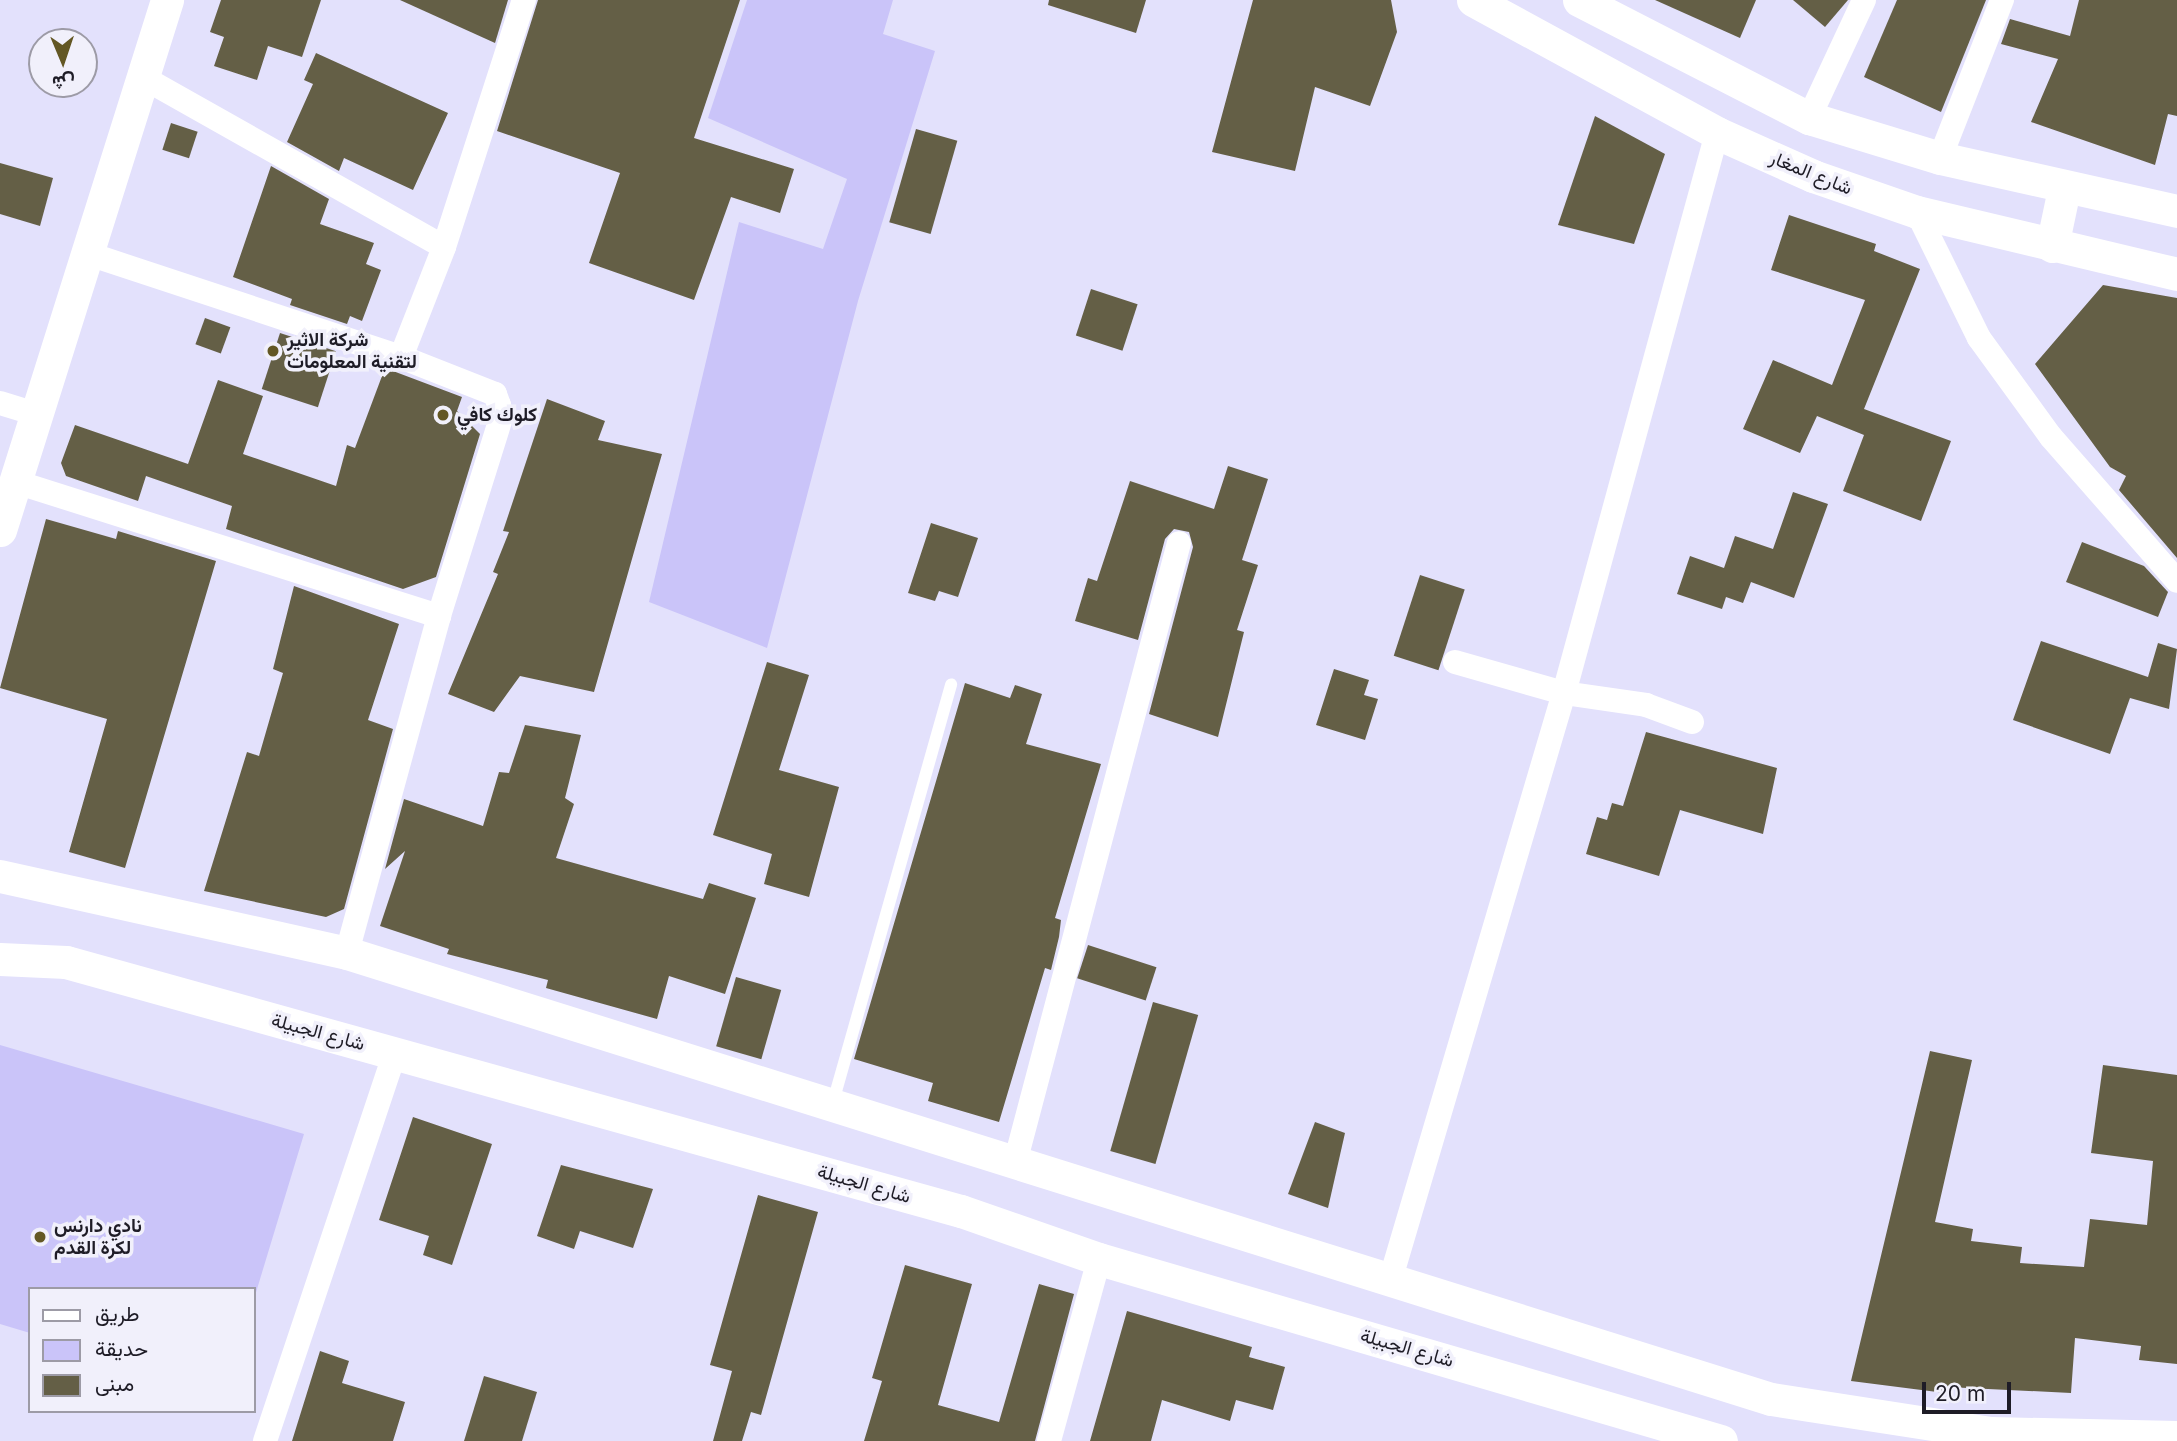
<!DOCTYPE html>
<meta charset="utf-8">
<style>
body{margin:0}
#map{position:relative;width:2177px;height:1441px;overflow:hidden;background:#e3e1fc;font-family:Inter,Vazirmatn,sans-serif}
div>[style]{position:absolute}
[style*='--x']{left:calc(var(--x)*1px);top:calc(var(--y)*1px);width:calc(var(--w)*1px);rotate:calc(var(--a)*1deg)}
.green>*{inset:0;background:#cac4f9}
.building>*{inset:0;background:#645f46;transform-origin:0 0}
.lane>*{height:12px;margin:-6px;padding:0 6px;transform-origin:6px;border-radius:6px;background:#fff}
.street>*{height:24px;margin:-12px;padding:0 12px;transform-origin:12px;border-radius:12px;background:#fff}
.secondary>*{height:33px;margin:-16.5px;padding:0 16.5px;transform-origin:16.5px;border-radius:16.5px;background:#fff}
.dots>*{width:19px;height:19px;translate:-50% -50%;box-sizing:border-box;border:4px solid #f1f0fb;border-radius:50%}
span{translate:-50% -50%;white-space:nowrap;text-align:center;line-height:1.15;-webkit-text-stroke:7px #f1f0fb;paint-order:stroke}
.street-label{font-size:19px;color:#1e1c26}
.poi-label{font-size:19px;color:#1e1c26;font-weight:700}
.left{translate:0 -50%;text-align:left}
.legend{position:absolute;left:28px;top:1287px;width:228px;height:126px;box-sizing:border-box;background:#f1f0fb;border:2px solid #9d9ba6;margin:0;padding:9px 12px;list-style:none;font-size:21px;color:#1e1c26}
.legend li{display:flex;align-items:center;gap:14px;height:35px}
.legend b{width:35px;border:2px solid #9d9ba6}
.north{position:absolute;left:28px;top:28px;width:70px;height:70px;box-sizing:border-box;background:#f1f0fb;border:2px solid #9d9ba6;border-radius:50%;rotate:178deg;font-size:19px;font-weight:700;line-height:28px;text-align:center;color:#1e1c26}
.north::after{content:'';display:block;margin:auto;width:24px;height:32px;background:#635724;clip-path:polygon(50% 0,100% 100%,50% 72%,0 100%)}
.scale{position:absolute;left:1922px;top:1382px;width:89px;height:32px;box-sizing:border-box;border:4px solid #1e1c26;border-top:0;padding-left:9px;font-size:21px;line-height:24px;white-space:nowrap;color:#1e1c26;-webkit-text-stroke:5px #f1f0fb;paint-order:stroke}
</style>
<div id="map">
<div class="green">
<i style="clip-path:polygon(747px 0,893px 0,883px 34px,935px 51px,858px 301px,767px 648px,649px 602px,739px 222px,823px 249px,847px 179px,708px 118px)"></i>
<i style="clip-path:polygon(0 1045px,304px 1134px,254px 1299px,254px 1289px,30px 1289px,30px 1333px,0 1324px)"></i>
</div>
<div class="building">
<i style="clip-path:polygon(221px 0,321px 0,302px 57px,268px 46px,257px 80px,214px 66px,224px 37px,210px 32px)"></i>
<i style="clip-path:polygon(400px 0,508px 0,495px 43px)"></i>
<i style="clip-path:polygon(538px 0,740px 0,694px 138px,794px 169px,780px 213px,731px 197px,694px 300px,589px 263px,620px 173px,497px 131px)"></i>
<i style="clip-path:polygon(1049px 0,1146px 0,1136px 33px,1048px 5px)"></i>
<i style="clip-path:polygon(1253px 0,1391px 0,1397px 32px,1370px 106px,1315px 87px,1295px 171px,1212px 152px)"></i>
<i style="clip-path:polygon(1655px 0,1756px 0,1740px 38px)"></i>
<i style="clip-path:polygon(1793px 0,1848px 0,1825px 27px)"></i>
<i style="clip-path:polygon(1897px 0,1986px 0,1941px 112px,1864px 77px)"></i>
<i style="clip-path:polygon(2079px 0,2177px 0,2177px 116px,2168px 114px,2155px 165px,2031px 122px,2058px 59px,2001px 44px,2010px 19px,2070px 36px)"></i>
<i style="clip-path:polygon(316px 53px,448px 113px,413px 190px,344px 158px,339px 171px,287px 142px,313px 84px,304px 80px)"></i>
<i style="clip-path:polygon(1595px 116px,1665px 154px,1634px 244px,1558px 225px)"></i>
<i style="left:171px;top:123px;width:28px;height:28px;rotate:18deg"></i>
<i style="left:916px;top:129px;width:43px;height:97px;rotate:16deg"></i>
<i style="clip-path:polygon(0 163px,53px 178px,40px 226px,0 214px)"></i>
<i style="clip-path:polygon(271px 166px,329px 199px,320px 224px,374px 243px,366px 264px,381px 270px,362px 321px,350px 316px,347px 324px,290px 305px,292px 299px,233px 277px)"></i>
<i style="clip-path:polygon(1789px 215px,1876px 244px,1874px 251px,1920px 269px,1864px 409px,1951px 441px,1921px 521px,1843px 491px,1864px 435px,1817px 416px,1800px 453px,1743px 429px,1773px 360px,1832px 385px,1865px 300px,1771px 270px)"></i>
<i style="clip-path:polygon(2103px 285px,2177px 298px,2177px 558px,2119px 490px,2126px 476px,2110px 467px,2035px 364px)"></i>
<i style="left:1091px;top:289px;width:49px;height:49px;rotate:18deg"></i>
<i style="left:205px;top:318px;width:27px;height:28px;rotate:20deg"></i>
<i style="left:280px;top:333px;width:59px;height:59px;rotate:18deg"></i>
<i style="clip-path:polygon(385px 368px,462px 397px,457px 411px,480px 434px,436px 577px,403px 589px,226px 529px,232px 506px,146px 476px,138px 501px,66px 476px,61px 463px,75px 425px,188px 464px,218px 380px,263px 396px,243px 454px,336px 486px,347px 445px,355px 448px)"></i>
<i style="clip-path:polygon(547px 399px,605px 421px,598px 440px,662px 454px,594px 692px,520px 676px,494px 712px,448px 694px,498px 574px,493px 572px,509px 532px,503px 531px)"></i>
<i style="clip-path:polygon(1228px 466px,1268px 479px,1242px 560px,1258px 565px,1237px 630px,1244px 632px,1218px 737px,1149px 714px,1193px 547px,1189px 532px,1174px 529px,1165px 539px,1138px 640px,1075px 621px,1088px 578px,1097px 581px,1130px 481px,1214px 509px)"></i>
<i style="clip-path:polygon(1793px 492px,1828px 504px,1794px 598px,1751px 582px,1743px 603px,1726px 597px,1722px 609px,1677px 594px,1690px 556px,1724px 568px,1735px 536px,1773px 549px)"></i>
<i style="clip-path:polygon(46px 519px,116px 539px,118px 531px,216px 561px,125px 868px,69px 852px,107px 719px,0 688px)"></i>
<i style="clip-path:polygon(931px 523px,978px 538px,958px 597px,939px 591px,935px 601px,908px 593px)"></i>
<i style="clip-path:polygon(2082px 542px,2144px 566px,2168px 592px,2158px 617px,2066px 582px)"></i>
<i style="left:1420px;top:575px;width:47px;height:85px;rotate:18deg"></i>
<i style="clip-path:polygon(294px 586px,399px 624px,368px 720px,393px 729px,344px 909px,326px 917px,204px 891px,247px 752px,259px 756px,283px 673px,273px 669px)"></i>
<i style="clip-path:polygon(2041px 641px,2148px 677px,2158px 643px,2177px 649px,2169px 709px,2130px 698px,2110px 754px,2013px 720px)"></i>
<i style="clip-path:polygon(767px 662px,809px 675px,779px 770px,839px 787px,809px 897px,764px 884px,772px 854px,713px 835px)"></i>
<i style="clip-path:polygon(1334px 669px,1369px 680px,1364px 695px,1378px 699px,1365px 740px,1316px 725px)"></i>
<i style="clip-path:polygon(965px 683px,1010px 698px,1015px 685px,1042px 694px,1026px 744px,1101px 764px,1055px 918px,1061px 920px,1059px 937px,1051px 970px,1045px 968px,999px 1122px,928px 1101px,933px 1083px,854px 1059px)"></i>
<i style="clip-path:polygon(525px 725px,581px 735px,565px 798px,574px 804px,556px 858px,703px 899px,709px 883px,756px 898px,725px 994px,669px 976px,657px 1019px,546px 988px,548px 980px,447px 954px,449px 949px,380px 926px,405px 851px,385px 869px,404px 799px,483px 826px,499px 772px,509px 773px)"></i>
<i style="clip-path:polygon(1646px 732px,1777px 768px,1763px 834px,1680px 810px,1659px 876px,1586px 854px,1597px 817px,1607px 820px,1612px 803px,1623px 806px)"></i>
<i style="left:1088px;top:945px;width:72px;height:35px;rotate:18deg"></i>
<i style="left:736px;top:977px;width:47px;height:72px;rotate:16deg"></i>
<i style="left:1153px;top:1002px;width:47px;height:155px;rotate:16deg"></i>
<i style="clip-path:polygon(1930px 1051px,1972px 1060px,1935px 1222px,1973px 1229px,1971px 1241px,2022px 1247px,2020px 1263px,2084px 1267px,2090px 1219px,2147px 1225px,2153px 1161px,2091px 1153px,2103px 1065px,2177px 1075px,2177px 1364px,2139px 1360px,2141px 1346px,2075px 1338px,2071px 1393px,1947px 1387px,1945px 1393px,1851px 1381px)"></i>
<i style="clip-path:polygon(413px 1117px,492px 1144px,452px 1265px,423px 1255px,429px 1236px,379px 1220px)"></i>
<i style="clip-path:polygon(1315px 1122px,1345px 1133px,1328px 1208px,1288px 1194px)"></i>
<i style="clip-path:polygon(561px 1165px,653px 1189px,633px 1248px,580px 1231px,574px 1249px,537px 1236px)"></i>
<i style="clip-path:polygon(758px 1195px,818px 1212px,761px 1415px,751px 1412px,742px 1441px,713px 1441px,732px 1371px,710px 1365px)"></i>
<i style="clip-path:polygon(905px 1265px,972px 1284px,938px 1405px,999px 1422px,1039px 1284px,1074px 1294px,1035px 1441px,864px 1441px,882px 1381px,872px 1378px)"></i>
<i style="clip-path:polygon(1127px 1311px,1252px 1347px,1249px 1357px,1285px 1367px,1273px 1410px,1236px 1400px,1230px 1421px,1162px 1400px,1151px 1441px,1090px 1441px)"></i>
<i style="clip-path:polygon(320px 1351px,349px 1361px,342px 1383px,405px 1402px,393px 1441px,292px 1441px)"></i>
<i style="clip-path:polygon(484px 1376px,537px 1392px,522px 1441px,464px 1441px)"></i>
</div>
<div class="lane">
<i style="--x:833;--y:1102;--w:434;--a:-74.2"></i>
</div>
<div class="street">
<i style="--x:144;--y:78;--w:344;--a:29.4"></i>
<i style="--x:1809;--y:118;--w:130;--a:-65"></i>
<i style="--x:1940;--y:158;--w:170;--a:-68.6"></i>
<i style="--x:1917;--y:212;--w:140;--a:63.8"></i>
<i style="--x:1979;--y:338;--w:122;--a:54"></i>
<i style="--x:2051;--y:437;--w:191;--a:48.8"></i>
<i style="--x:86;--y:253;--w:332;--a:18.3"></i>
<i style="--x:401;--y:357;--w:101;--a:21.5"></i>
<i style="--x:495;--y:394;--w:12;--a:70"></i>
<i style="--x:499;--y:405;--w:13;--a:81"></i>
<i style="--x:501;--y:418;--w:207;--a:107.4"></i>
<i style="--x:439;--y:616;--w:349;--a:105.3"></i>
<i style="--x:401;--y:357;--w:118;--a:-68.6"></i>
<i style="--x:444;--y:247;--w:260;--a:-72.1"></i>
<i style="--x:0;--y:403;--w:38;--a:17"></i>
<i style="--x:16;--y:482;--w:444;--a:17.6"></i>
<i style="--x:1455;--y:662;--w:113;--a:15.9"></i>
<i style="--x:1564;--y:693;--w:83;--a:8.3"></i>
<i style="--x:1646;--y:705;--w:49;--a:20.3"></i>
<i style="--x:1016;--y:1159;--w:637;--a:-75.18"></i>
<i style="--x:1390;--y:1281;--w:613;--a:-73.52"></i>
<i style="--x:1564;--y:693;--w:581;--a:-74.72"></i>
<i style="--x:265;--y:1441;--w:409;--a:-71.5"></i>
<i style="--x:1049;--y:1441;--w:189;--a:-74.6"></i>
</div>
<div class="secondary">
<i style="--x:1473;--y:0;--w:278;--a:28.6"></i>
<i style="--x:1717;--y:133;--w:105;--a:24.1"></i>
<i style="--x:1813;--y:176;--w:110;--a:19.1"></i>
<i style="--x:1917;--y:212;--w:267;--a:13.4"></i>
<i style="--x:1579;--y:0;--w:259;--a:27.2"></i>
<i style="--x:1809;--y:118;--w:137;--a:17"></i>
<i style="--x:1940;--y:158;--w:243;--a:12.6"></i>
<i style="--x:2052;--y:246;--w:58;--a:-78.1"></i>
<i style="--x:0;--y:530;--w:556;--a:-72.51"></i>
<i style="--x:0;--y:876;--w:355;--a:12.5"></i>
<i style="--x:347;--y:953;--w:1492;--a:17.39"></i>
<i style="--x:1771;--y:1399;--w:222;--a:8.8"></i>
<i style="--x:1990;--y:1433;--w:187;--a:1.2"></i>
<i style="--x:0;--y:959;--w:66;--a:2.6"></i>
<i style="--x:66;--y:962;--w:929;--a:15.55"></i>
<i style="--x:961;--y:1211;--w:146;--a:19.2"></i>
<i style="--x:1099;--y:1259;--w:648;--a:16.31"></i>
</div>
<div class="dots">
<i style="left:273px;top:351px;background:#635724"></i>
<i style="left:443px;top:415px;background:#635724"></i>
<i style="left:40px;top:1237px;background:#635724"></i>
</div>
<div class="street-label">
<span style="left:1811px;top:173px;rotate:22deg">شارع المغار</span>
<span style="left:318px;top:1032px;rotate:15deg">شارع الجبيلة</span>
<span style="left:864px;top:1184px;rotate:16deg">شارع الجبيلة</span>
<span style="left:1407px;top:1348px;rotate:16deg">شارع الجبيلة</span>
</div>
<div class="poi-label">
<span class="left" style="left:287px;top:351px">شركة الاثير<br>لتقنية المعلومات</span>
<span class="left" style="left:457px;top:415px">كلوك كافي</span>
<span class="left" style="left:54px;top:1237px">نادي دارنس<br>لكرة القدم</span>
</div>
<ul class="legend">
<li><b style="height:9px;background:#fff"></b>طريق</li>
<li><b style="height:19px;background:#cac4f9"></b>حديقة</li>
<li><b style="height:19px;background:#645f46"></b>مبنى</li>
</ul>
<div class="north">ش</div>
<div class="scale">20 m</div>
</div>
